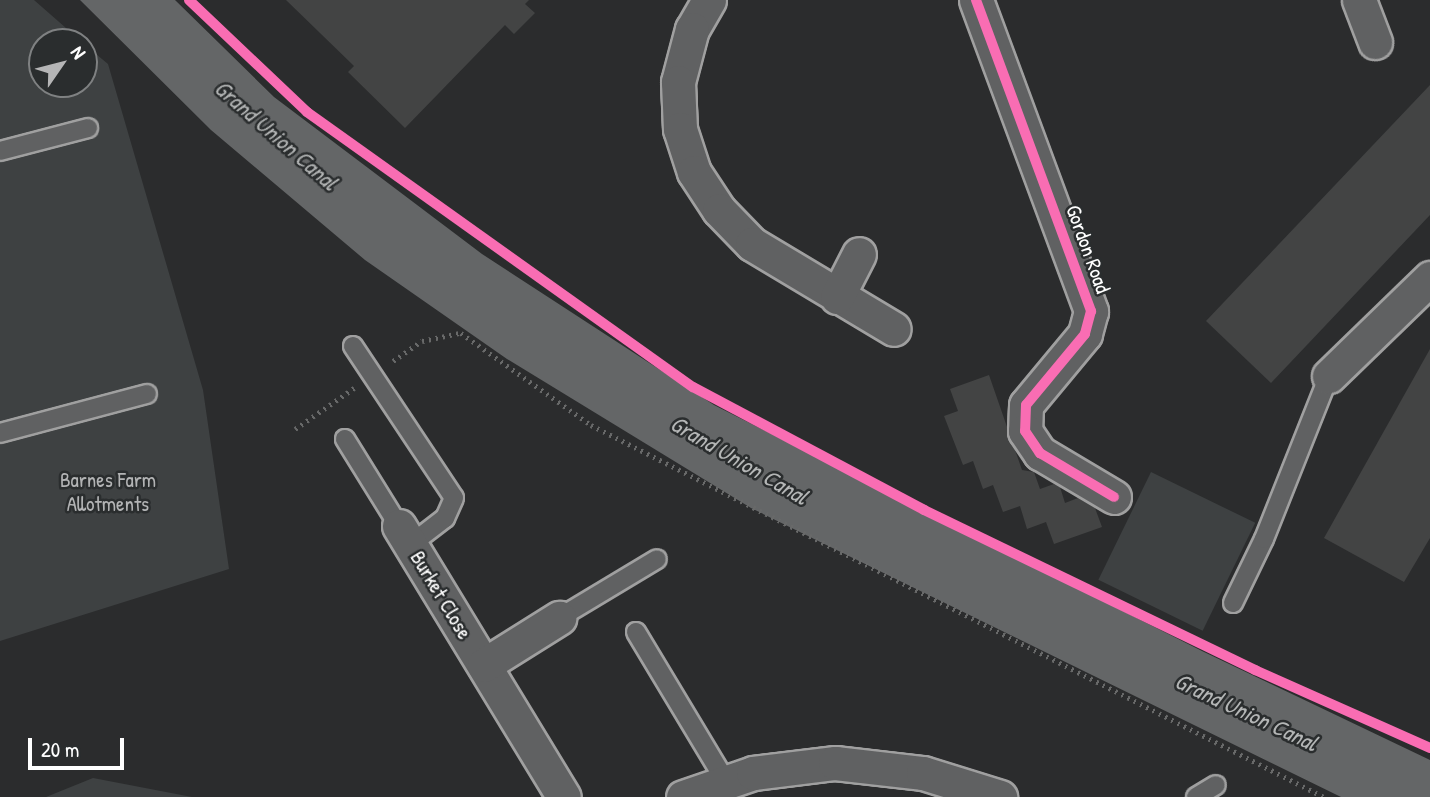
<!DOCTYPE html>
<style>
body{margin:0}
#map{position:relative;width:1430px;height:797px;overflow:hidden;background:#2b2c2d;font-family:"Patrick Hand",sans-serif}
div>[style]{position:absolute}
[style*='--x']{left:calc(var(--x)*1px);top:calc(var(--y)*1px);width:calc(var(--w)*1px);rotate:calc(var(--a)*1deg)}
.green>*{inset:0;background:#3e4142;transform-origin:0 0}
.water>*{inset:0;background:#646667}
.building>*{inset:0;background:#434444}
.path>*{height:4.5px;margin-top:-2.25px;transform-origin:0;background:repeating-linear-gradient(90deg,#686969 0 2px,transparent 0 7px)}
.roads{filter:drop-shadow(2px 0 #a0a0a0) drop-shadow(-2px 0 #a0a0a0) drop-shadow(0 2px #a0a0a0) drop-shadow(0 -2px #a0a0a0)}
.lane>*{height:18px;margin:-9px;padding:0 9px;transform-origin:9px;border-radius:9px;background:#606162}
.street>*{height:33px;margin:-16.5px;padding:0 16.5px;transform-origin:16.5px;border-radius:16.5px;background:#606162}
.cycleway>*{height:10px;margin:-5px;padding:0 5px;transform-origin:5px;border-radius:5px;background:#f96db3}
span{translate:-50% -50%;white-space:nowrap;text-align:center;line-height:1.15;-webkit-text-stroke:5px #2a2d2e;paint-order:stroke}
.street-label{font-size:21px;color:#fff}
.park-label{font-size:21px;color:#b3b4b5}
.water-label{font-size:23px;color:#b4b6b6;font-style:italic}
.north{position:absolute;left:28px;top:28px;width:70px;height:70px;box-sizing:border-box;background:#2a2d2e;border:2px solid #7f8182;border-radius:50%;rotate:55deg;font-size:19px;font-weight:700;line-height:28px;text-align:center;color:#fff}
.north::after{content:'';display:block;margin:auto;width:24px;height:32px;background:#b5b5b6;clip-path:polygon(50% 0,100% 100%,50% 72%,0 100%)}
.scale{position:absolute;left:28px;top:738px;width:96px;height:32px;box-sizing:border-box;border:4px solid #fff;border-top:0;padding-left:9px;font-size:21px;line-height:24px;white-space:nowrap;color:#fff;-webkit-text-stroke:5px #2a2d2e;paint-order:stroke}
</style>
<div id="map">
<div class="green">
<i style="clip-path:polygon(0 0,34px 0,82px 42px,42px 42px,42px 84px,84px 84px,84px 44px,108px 64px,203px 390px,229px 569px,0 641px)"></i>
<i style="left:1151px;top:472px;width:116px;height:120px;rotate:26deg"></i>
<i style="clip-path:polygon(93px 778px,192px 797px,46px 797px)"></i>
</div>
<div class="water">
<i style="clip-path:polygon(80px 0,175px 0,274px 97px,482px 254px,714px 405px,1202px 651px,1430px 760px,1430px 797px,1341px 797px,751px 508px,507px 359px,365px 260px,211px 130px)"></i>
</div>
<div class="building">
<i style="clip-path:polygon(286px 0,529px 0,525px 4px,535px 13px,514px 34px,505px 25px,405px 128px,348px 72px,354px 66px)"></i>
<i style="clip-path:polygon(1430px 85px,1430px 215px,1271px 383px,1206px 321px)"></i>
<i style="clip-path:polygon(1430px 349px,1430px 538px,1404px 582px,1324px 538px)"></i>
<i style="clip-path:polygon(989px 375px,1022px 470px,1034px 472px,1040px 489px,1054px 484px,1060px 487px,1065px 503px,1078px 498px,1095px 508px,1102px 527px,1054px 544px,1046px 522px,1027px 529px,1020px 506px,1003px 512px,993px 485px,983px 489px,973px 461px,963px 465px,944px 416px,958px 411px,950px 389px)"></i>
</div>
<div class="path">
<i style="--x:189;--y:0;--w:163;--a:43.5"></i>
<i style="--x:307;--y:112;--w:474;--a:35.5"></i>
<i style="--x:693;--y:387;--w:262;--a:28"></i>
<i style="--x:924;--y:510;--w:368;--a:25.8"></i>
<i style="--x:1255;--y:670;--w:192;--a:24"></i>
<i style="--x:393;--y:361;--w:35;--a:-35"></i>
<i style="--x:422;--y:341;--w:40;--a:-12"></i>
<i style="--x:461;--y:333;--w:159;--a:35.3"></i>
<i style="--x:591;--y:425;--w:822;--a:26.91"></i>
<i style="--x:295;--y:429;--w:72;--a:-34.8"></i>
</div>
<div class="roads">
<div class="lane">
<i style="--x:0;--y:151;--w:91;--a:-14.6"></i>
<i style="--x:353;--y:346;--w:182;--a:56.4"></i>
<i style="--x:454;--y:498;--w:22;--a:114"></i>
<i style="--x:445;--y:518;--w:44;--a:142.4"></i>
<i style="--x:0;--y:433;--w:152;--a:-14.9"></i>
<i style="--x:345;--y:439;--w:102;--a:58.2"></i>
<i style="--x:1233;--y:603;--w:71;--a:-64.2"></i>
<i style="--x:1264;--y:539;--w:175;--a:-68.3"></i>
<i style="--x:559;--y:618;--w:114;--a:-31"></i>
<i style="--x:636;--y:632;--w:175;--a:59"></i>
<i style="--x:1196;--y:797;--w:23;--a:-31"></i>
</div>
<div class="street">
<i style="--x:709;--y:0;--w:34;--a:120"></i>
<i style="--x:692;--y:29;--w:55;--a:104.8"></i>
<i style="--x:678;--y:82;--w:47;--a:87.6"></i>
<i style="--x:680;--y:129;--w:45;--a:72"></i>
<i style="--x:694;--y:172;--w:45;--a:56.7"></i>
<i style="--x:719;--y:210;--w:47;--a:45.9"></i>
<i style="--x:752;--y:244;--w:165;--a:30.9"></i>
<i style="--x:976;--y:0;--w:332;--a:69.7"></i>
<i style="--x:1091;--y:311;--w:24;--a:105"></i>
<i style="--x:1085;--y:334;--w:92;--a:129.7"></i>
<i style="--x:1026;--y:405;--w:26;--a:92"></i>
<i style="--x:1025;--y:431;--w:27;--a:56"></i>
<i style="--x:1040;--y:453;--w:86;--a:30.7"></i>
<i style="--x:1359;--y:0;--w:45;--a:69.1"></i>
<i style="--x:837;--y:297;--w:48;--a:-62.9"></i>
<i style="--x:1329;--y:376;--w:141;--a:-44.1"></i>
<i style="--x:399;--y:526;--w:317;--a:58.7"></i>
<i style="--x:484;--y:665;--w:89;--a:-32.1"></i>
<i style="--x:683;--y:797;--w:74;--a:-18.9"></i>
<i style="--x:753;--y:773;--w:83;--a:-7"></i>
<i style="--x:835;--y:763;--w:89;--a:6.5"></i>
<i style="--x:923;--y:773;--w:81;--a:17.3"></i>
</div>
</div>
<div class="cycleway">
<i style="--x:189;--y:0;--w:163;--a:43.5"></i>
<i style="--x:307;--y:112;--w:474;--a:35.5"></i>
<i style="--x:693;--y:387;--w:262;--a:28"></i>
<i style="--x:924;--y:510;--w:368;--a:25.8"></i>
<i style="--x:1255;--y:670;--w:192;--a:24"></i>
<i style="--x:976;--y:0;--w:332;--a:69.7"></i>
<i style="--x:1091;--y:311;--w:24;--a:105"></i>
<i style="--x:1085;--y:334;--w:92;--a:129.7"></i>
<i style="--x:1026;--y:405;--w:26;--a:92"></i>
<i style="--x:1025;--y:431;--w:27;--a:56"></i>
<i style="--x:1040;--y:453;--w:86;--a:30.7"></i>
</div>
<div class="street-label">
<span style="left:1088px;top:249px;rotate:70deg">Gordon Road</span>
<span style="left:441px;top:595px;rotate:59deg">Burket Close</span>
</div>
<div class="park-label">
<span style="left:108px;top:492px">Barnes Farm<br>Allotments</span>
</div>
<div class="water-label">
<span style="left:276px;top:135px;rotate:41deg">Grand Union Canal</span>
<span style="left:739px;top:460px;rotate:30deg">Grand Union Canal</span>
<span style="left:1246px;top:712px;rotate:25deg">Grand Union Canal</span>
</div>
<div class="north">N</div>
<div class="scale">20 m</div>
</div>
